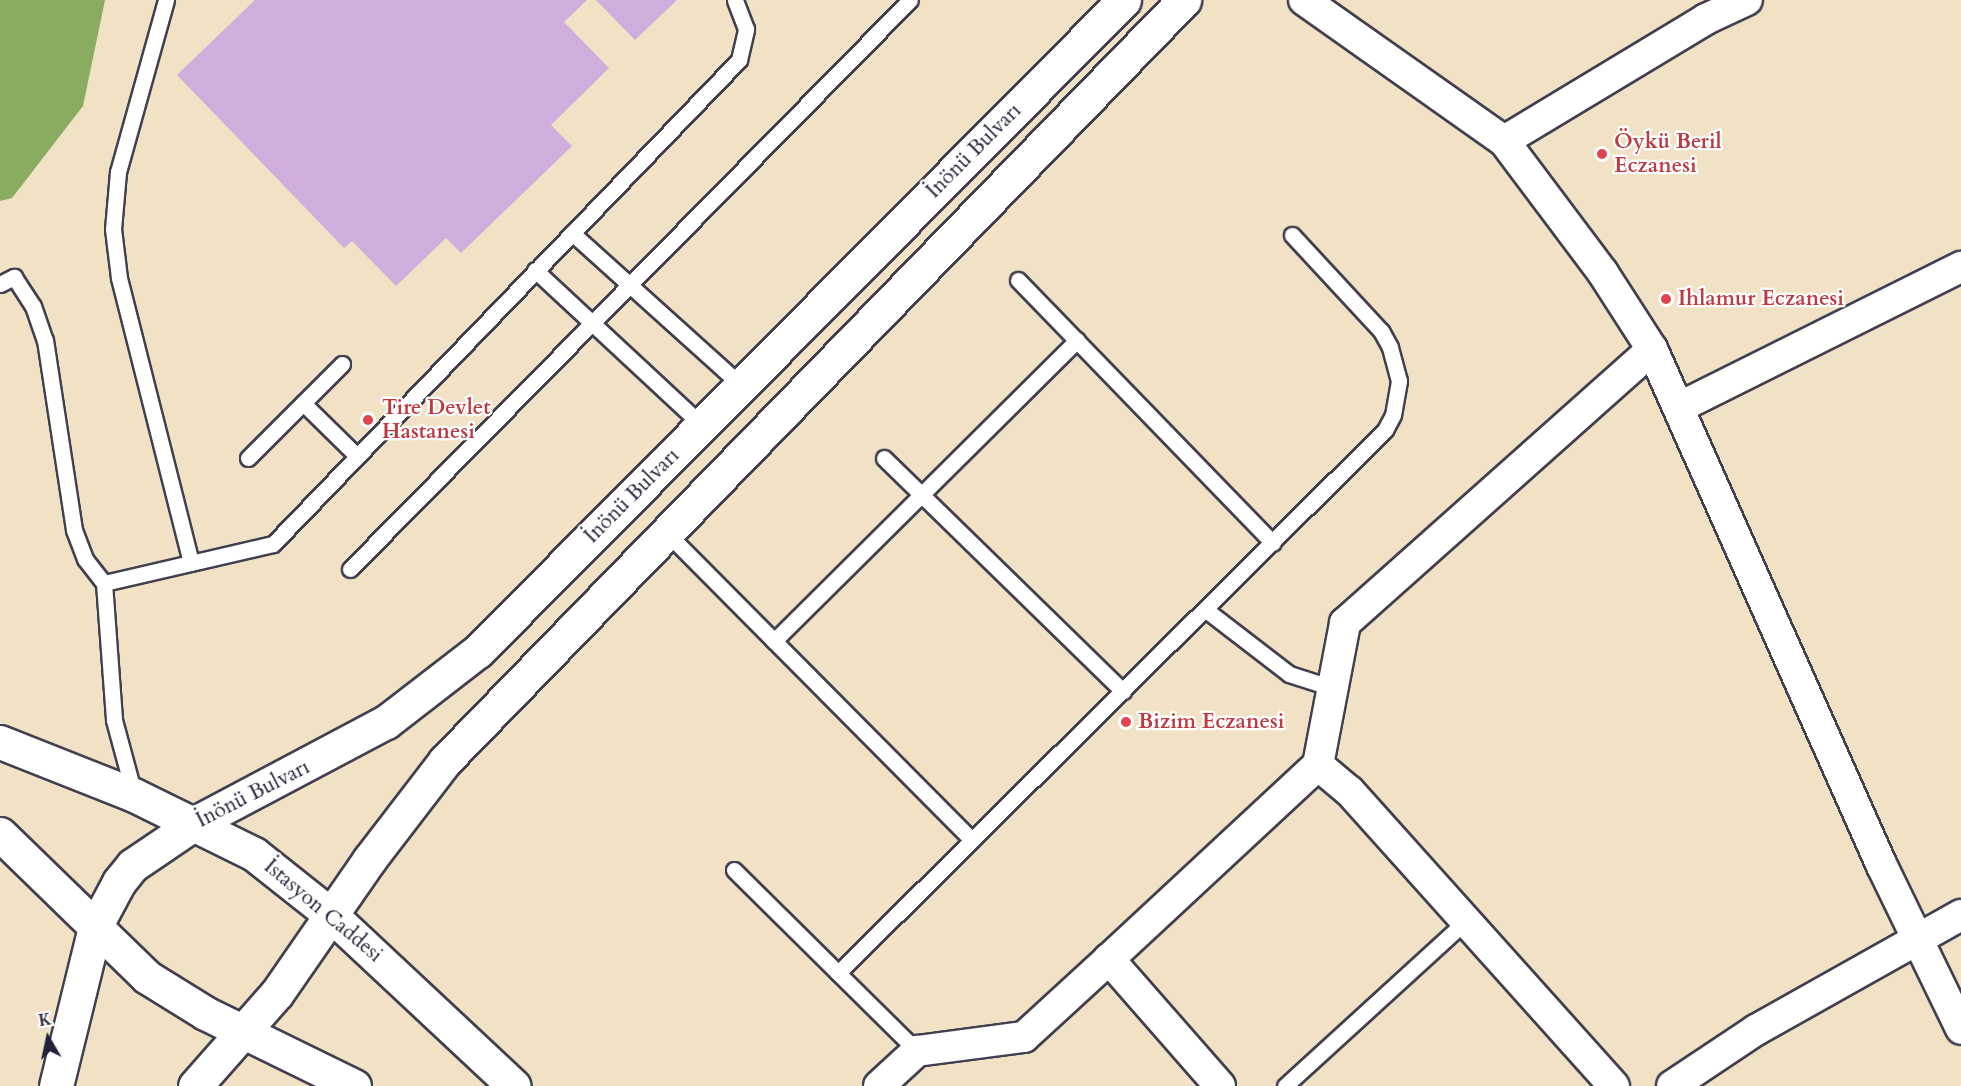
<!DOCTYPE html>
<meta charset="utf-8">
<style>
body{margin:0}
#map{position:relative;width:1961px;height:1086px;overflow:hidden;background:#f1e2c5;font-family:Cardo,serif}
div>[style]{position:absolute}
[style*='--x']{left:calc(var(--x)*1px);top:calc(var(--y)*1px);width:calc(var(--w)*1px);rotate:calc(var(--a)*1deg)}
.forest>*{inset:0;background:#8aac60}
.building>*{inset:0;background:#cfaddc}
.roads{filter:drop-shadow(2px 0 #413f50) drop-shadow(-2px 0 #413f50) drop-shadow(0 2px #413f50) drop-shadow(0 -2px #413f50)}
.service>*{height:15px;margin:-7.5px;padding:0 7.5px;transform-origin:7.5px;border-radius:7.5px;background:#fff}
.minor>*{height:30px;margin:-15px;padding:0 15px;transform-origin:15px;border-radius:15px;background:#fff}
.tertiary>*{height:33px;margin:-16.5px;padding:0 16.5px;transform-origin:16.5px;border-radius:16.5px;background:#fff}
.secondary>*{height:33px;margin:-16.5px;padding:0 16.5px;transform-origin:16.5px;border-radius:16.5px;background:#fff}
.dots>*{width:16px;height:16px;translate:-50% -50%;box-sizing:border-box;border:3px solid #fff;border-radius:50%}
span{translate:-50% -50%;white-space:nowrap;text-align:center;line-height:1.15;-webkit-text-stroke:4.5px #fff;paint-order:stroke}
.health-label{font-size:21px;color:#be3a42;font-weight:700}
.left{translate:0 -50%;text-align:left}
.street-label{font-size:21px;color:#22223b}
.north{position:absolute;left:18px;top:1008px;width:60px;height:60px;-webkit-text-stroke:4px #fff;paint-order:stroke;rotate:351deg;font-size:16px;font-weight:700;line-height:24px;text-align:center;color:#22223b}
.north::after{content:'';display:block;margin:auto;width:21px;height:27px;background:#22223b;clip-path:polygon(50% 0,100% 100%,50% 72%,0 100%)}
</style>
<div id="map">
<div class="forest">
<i style="clip-path:polygon(0 0,105px 0,83px 106px,12px 198px,0 201px)"></i>
</div>
<div class="building">
<i style="clip-path:polygon(255px 0,587px 0,564px 22px,609px 68px,551px 125px,572px 146px,461px 253px,446px 238px,396px 286px,352px 241px,344px 248px,177px 75px)"></i>
<i style="clip-path:polygon(596px 0,677px 0,635px 40px)"></i>
</div>
<div class="roads">
<div class="service">
<i style="--x:166;--y:0;--w:179;--a:105.6"></i>
<i style="--x:118;--y:172;--w:57;--a:95"></i>
<i style="--x:113;--y:229;--w:49;--a:83"></i>
<i style="--x:119;--y:278;--w:294;--a:75.8"></i>
<i style="--x:572;--y:233;--w:229;--a:42"></i>
<i style="--x:535;--y:270;--w:228;--a:42.9"></i>
<i style="--x:1018;--y:280;--w:366;--a:45.9"></i>
<i style="--x:0;--y:284;--w:16;--a:-27"></i>
<i style="--x:14;--y:277;--w:35;--a:57"></i>
<i style="--x:33;--y:306;--w:36;--a:71"></i>
<i style="--x:45;--y:340;--w:192;--a:81.3"></i>
<i style="--x:74;--y:530;--w:31;--a:69"></i>
<i style="--x:85;--y:559;--w:31;--a:52"></i>
<i style="--x:104;--y:583;--w:137;--a:85.8"></i>
<i style="--x:114;--y:720;--w:77;--a:74.9"></i>
<i style="--x:303;--y:403;--w:76;--a:44.5"></i>
<i style="--x:248;--y:458;--w:133;--a:-45"></i>
<i style="--x:884;--y:458;--w:334;--a:44.3"></i>
<i style="--x:666;--y:532;--w:434;--a:45.2"></i>
<i style="--x:350;--y:569;--w:798;--a:-45.46"></i>
<i style="--x:104;--y:583;--w:173;--a:-13"></i>
<i style="--x:273;--y:544;--w:672;--a:-46.09"></i>
<i style="--x:739;--y:60;--w:32;--a:-77"></i>
<i style="--x:746;--y:29;--w:31;--a:-111"></i>
<i style="--x:1206;--y:610;--w:105;--a:37.6"></i>
<i style="--x:1289;--y:674;--w:46;--a:17.7"></i>
<i style="--x:774;--y:641;--w:427;--a:-44.8"></i>
<i style="--x:734;--y:870;--w:257;--a:44.7"></i>
<i style="--x:838;--y:973;--w:771;--a:-44.79"></i>
<i style="--x:1385;--y:430;--w:17;--a:-62"></i>
<i style="--x:1393;--y:415;--w:35;--a:-80"></i>
<i style="--x:1399;--y:381;--w:35;--a:-105"></i>
<i style="--x:1390;--y:347;--w:18;--a:-119"></i>
<i style="--x:1381;--y:331;--w:131;--a:-132.8"></i>
<i style="--x:1285;--y:1086;--w:245;--a:-42.4"></i>
</div>
<div class="minor">
<i style="--x:1304;--y:0;--w:245;--a:35.2"></i>
<i style="--x:1504;--y:141;--w:165;--a:53.1"></i>
<i style="--x:1603;--y:273;--w:90;--a:57.2"></i>
<i style="--x:1652;--y:349;--w:566;--a:66.02"></i>
<i style="--x:1882;--y:866;--w:181;--a:64.1"></i>
<i style="--x:1504;--y:141;--w:236;--a:-31.1"></i>
<i style="--x:1706;--y:19;--w:45;--a:-24.9"></i>
<i style="--x:1680;--y:407;--w:314;--a:-26.5"></i>
<i style="--x:879;--y:1086;--w:52;--a:-42.6"></i>
<i style="--x:917;--y:1051;--w:108;--a:-7.5"></i>
<i style="--x:1024;--y:1037;--w:115;--a:-42.5"></i>
<i style="--x:1220;--y:1086;--w:169;--a:-131.2"></i>
<i style="--x:1109;--y:959;--w:285;--a:-42.9"></i>
<i style="--x:1614;--y:1086;--w:397;--a:-131.9"></i>
<i style="--x:1349;--y:791;--w:40;--a:-140"></i>
<i style="--x:1318;--y:765;--w:145;--a:-79.2"></i>
<i style="--x:1345;--y:623;--w:411;--a:-41.7"></i>
<i style="--x:1672;--y:1086;--w:101;--a:-33.7"></i>
<i style="--x:1756;--y:1030;--w:235;--a:-29.3"></i>
</div>
<div class="tertiary">
<i style="--x:0;--y:742;--w:144;--a:21.6"></i>
<i style="--x:134;--y:795;--w:134;--a:26.2"></i>
<i style="--x:254;--y:854;--w:98;--a:38.4"></i>
<i style="--x:331;--y:915;--w:250;--a:43.1"></i>
<i style="--x:0;--y:834;--w:205;--a:44.2"></i>
<i style="--x:147;--y:977;--w:68;--a:31.8"></i>
<i style="--x:205;--y:1013;--w:166;--a:26.1"></i>
</div>
<div class="secondary">
<i style="--x:56;--y:1086;--w:164;--a:-76.2"></i>
<i style="--x:95;--y:927;--w:51;--a:-61.9"></i>
<i style="--x:119;--y:882;--w:22;--a:-51"></i>
<i style="--x:133;--y:865;--w:75;--a:-34.1"></i>
<i style="--x:195;--y:823;--w:216;--a:-27.9"></i>
<i style="--x:386;--y:722;--w:116;--a:-37.7"></i>
<i style="--x:478;--y:651;--w:917;--a:-45.22"></i>
<i style="--x:195;--y:1086;--w:124;--a:-48.6"></i>
<i style="--x:277;--y:993;--w:162;--a:-55.3"></i>
<i style="--x:369;--y:860;--w:125;--a:-52.5"></i>
<i style="--x:445;--y:761;--w:1061;--a:-45.84"></i>
</div>
</div>
<div class="dots">
<i style="left:1602px;top:154px;background:#e0444e"></i>
<i style="left:1666px;top:299px;background:#e0444e"></i>
<i style="left:368px;top:420px;background:#e0444e"></i>
<i style="left:1126px;top:722px;background:#e0444e"></i>
</div>
<div class="health-label">
<span class="left" style="left:1614px;top:154px">Öykü Beril<br>Eczanesi</span>
<span class="left" style="left:1678px;top:299px">Ihlamur Eczanesi</span>
<span class="left" style="left:382px;top:420px">Tire Devlet<br>Hastanesi</span>
<span class="left" style="left:1138px;top:722px">Bizim Eczanesi</span>
</div>
<div class="street-label">
<span style="left:974px;top:151px;rotate:-45deg">İnönü Bulvarı</span>
<span style="left:632px;top:496px;rotate:-45deg">İnönü Bulvarı</span>
<span style="left:253px;top:794px;rotate:-27deg">İnönü Bulvarı</span>
<span style="left:323px;top:911px;rotate:40deg">İstasyon Caddesi</span>
</div>
<div class="north">K</div>
</div>
